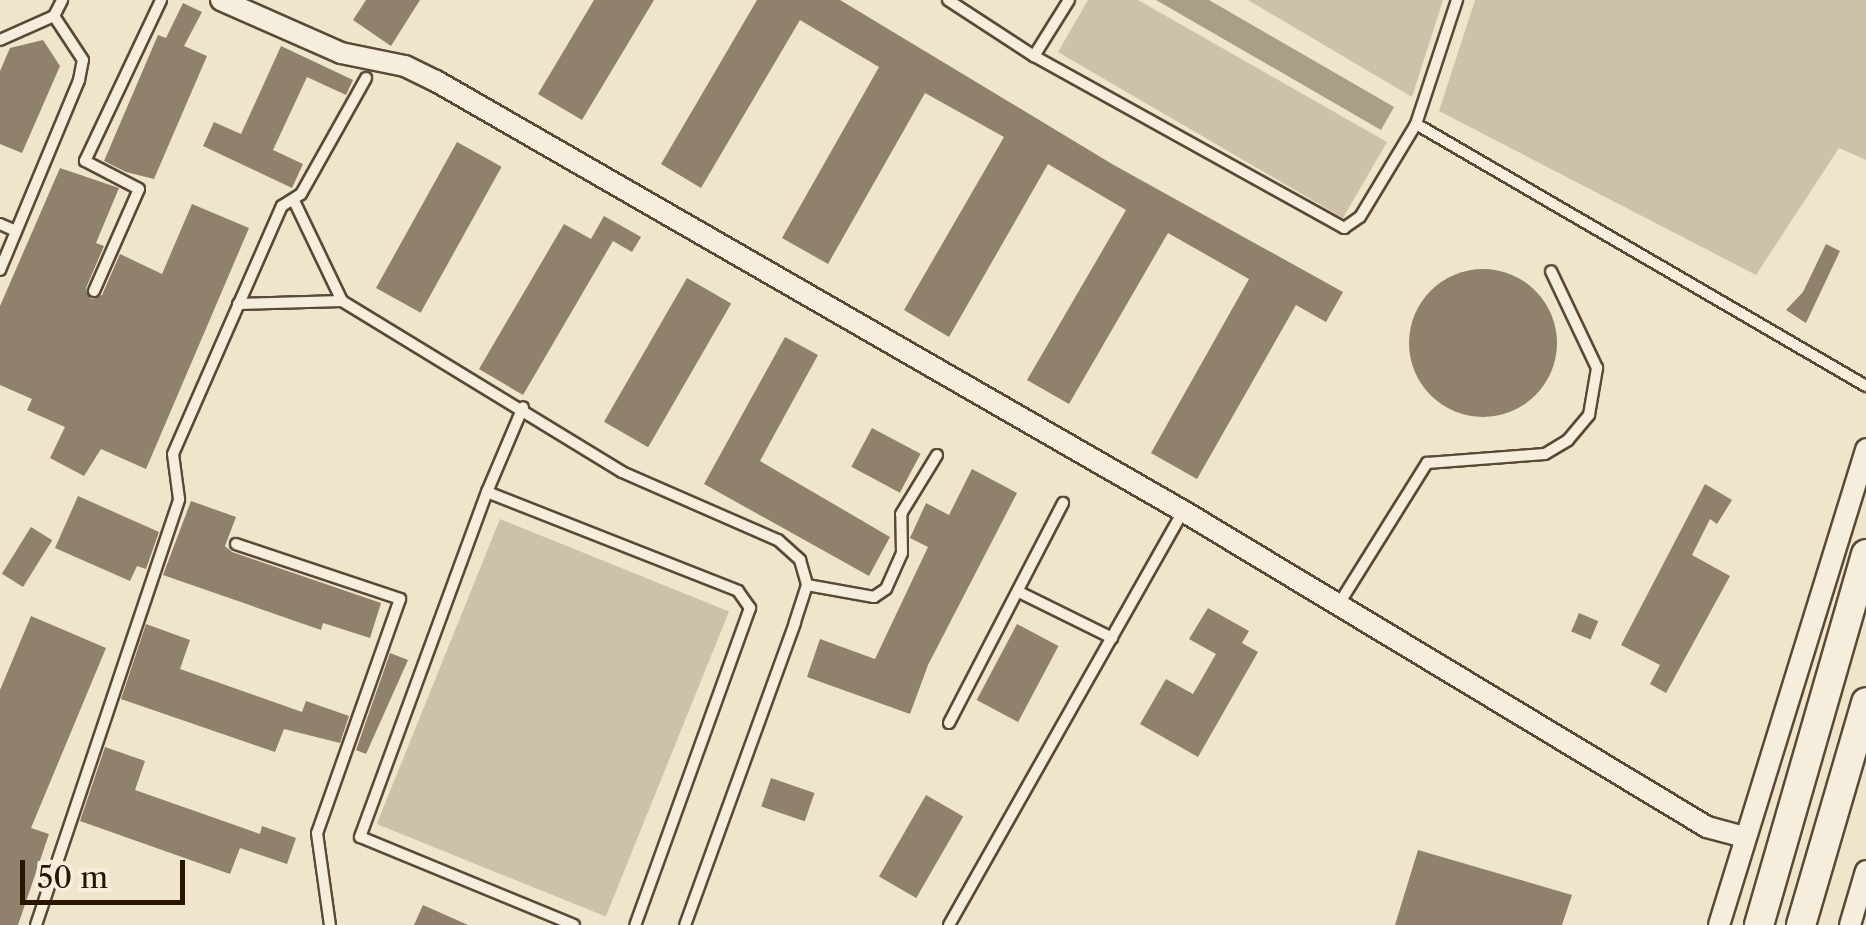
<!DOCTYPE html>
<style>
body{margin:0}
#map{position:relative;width:1866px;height:925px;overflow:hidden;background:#efe5cb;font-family:"Libre Caslon Text",serif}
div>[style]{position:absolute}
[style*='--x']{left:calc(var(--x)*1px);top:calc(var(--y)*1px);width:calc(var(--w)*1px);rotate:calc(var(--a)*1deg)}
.green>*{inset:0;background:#cdc2a9;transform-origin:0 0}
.round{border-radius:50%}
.water>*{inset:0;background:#ab9e87}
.building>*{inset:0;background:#8f816b;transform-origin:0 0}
.roads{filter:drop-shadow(2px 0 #5a4934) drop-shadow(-2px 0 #5a4934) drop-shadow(0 2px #5a4934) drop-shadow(0 -2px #5a4934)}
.lane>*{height:10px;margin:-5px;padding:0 5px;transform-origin:5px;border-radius:5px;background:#f5eedd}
.street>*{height:20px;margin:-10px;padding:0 10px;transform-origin:10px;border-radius:10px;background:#f5eedd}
.secondary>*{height:28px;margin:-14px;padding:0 14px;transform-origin:14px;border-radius:14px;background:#f5eedd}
span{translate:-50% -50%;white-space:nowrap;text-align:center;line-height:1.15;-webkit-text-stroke:10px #f5eedd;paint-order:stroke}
.scale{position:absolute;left:20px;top:860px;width:165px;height:45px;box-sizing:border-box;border:5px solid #281502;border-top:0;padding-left:12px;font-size:30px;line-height:35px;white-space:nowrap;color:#281502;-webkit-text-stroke:8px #f5eedd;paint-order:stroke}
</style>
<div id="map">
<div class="green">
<i style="clip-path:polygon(1088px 0,1138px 0,1387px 142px,1343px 218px,1058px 52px)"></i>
<i style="clip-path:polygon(1248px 0,1443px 0,1412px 97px)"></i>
<i style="clip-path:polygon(1475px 0,1866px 0,1866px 160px,1839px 148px,1756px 275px,1439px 111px)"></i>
<i class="round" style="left:1467px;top:326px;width:32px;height:32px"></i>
<i style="left:500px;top:519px;width:247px;height:329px;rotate:22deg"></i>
</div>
<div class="water">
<i style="clip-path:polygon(1156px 0,1209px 0,1394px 107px,1381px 130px)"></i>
</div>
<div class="building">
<i style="clip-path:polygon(366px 0,420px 0,391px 46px,353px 20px)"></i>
<i style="clip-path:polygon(594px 0,654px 0,582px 120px,538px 94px)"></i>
<i style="clip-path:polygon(757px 0,840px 0,1112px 164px,1343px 292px,1326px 322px,1296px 305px,1197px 479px,1151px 453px,1249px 279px,1168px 233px,1069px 404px,1027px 380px,1126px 210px,1048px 164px,949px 337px,904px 310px,1004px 137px,925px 93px,828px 264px,782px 238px,879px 67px,800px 20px,701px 188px,661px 164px)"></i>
<i style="clip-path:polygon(183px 3px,202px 12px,184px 46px,207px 56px,154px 179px,126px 172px,104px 161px,158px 35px,166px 38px)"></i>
<i style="clip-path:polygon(43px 40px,60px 66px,22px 153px,0 144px,0 71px,10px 48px)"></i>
<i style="clip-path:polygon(281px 46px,353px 80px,346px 95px,307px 77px,273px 150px,303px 164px,292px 188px,203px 146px,214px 122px,241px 134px)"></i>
<i style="left:457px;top:142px;width:51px;height:167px;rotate:29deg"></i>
<i style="clip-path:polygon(60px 168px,119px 188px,96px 243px,104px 246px,86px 288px,91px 299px,102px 295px,120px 254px,162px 274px,192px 204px,249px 228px,146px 469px,101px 449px,84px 476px,50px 458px,65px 427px,27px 410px,32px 399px,0 385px,0 306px)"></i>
<i style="clip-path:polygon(604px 216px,641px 237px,632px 252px,613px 241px,523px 395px,479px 369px,564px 224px,591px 239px)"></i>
<i style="clip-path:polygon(1826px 244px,1840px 251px,1806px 323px,1786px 310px,1803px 292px)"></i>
<i class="round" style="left:1409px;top:269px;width:148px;height:148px"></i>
<i style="left:687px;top:278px;width:51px;height:166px;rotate:30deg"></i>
<i style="clip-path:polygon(785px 337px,818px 355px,760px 461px,890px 537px,869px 576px,704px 484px)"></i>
<i style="left:872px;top:428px;width:55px;height:44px;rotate:28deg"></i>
<i style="clip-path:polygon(972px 469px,1017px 493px,928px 665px,910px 714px,807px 677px,820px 639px,875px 659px,928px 547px,910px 538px,926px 503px,949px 515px)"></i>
<i style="clip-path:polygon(1705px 484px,1732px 500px,1717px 524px,1710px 519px,1692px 555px,1730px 576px,1666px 693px,1650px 684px,1660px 665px,1621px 645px)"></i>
<i style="clip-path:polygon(78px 496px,159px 532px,146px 569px,137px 566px,130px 581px,55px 548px)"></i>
<i style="clip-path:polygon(191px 501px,236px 517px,225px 546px,232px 552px,381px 603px,370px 638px,323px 623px,321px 630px,163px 575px)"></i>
<i style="left:31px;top:527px;width:25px;height:55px;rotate:32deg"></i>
<i style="clip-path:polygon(1208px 608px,1249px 631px,1242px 643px,1258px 652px,1198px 757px,1140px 724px,1166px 679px,1193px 694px,1216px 654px,1189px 639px)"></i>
<i style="left:1579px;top:613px;width:21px;height:20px;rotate:23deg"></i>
<i style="clip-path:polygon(31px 616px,106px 648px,31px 828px,49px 834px,18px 925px,0 925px,0 690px)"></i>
<i style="clip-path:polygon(146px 624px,190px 640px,180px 669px,302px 712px,306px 701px,349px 716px,340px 743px,284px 729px,275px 752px,121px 699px)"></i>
<i style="left:1017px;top:624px;width:47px;height:86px;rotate:28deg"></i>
<i style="clip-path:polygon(390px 653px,408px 660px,366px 754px,356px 750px)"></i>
<i style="clip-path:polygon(105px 747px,145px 761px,135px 790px,260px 834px,262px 826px,296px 838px,287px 864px,240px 848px,230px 874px,80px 821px)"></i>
<i style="left:771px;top:778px;width:46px;height:30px;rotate:19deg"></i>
<i style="left:926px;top:795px;width:43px;height:94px;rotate:30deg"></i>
<i style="clip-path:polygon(1418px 850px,1572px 895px,1562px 925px,1395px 925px)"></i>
<i style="clip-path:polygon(423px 905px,468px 925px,414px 925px)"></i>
</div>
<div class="roads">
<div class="lane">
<i style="--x:948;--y:0;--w:103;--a:33.1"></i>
<i style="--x:1034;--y:56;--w:355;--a:29"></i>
<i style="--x:1344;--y:228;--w:19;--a:-35"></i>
<i style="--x:1360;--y:217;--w:109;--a:-58.9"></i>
<i style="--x:1457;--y:0;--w:131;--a:108.3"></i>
<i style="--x:1416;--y:124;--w:521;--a:30.21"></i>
<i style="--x:0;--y:40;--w:59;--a:-24"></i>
<i style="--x:1034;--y:56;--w:66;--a:-58"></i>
<i style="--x:0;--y:224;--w:17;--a:24"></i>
<i style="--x:0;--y:270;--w:206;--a:-67.4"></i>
<i style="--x:79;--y:80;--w:20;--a:-79"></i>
<i style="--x:83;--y:60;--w:53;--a:-123.4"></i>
<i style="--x:54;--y:16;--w:18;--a:-63"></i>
<i style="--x:94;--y:291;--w:111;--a:-66.2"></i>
<i style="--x:139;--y:189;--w:61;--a:-152.6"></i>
<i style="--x:85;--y:161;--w:178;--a:-64.7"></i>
<i style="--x:342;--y:301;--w:328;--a:31.4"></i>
<i style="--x:622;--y:472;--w:170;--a:23.6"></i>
<i style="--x:778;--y:540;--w:30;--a:42"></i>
<i style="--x:800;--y:560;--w:26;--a:74"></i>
<i style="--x:807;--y:585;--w:40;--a:108"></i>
<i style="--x:795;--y:623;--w:321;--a:110"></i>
<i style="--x:238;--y:304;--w:104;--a:-1.7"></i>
<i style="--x:342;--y:301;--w:109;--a:-115.6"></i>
<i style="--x:487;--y:492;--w:92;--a:-67"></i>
<i style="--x:236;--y:544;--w:173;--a:18.5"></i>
<i style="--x:400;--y:599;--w:248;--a:109.5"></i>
<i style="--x:317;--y:833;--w:93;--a:82"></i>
<i style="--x:807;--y:585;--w:68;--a:10.2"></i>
<i style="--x:874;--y:597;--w:14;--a:-34"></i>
<i style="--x:886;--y:589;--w:39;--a:-66"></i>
<i style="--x:902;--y:553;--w:39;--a:-91"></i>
<i style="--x:901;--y:514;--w:69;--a:-58.6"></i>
<i style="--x:1019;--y:592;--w:104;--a:26.3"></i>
<i style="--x:1337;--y:607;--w:170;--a:-58"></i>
<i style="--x:1427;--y:463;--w:118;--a:-4.4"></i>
<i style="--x:1545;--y:454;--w:27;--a:-31"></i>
<i style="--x:1568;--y:440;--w:33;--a:-50"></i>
<i style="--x:1589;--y:415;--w:48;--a:-80.3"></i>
<i style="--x:1597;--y:368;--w:107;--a:-115.4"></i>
<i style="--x:949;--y:723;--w:248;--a:-62.6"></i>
<i style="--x:36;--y:925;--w:449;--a:-71.4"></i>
<i style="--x:179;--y:499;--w:45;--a:-97.6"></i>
<i style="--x:173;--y:454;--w:271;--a:-66.3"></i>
<i style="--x:282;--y:206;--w:22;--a:-32"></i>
<i style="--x:301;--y:194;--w:133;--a:-60.7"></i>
<i style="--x:574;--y:925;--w:231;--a:-157.6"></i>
<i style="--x:360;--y:837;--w:368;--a:-69.8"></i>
<i style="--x:487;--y:492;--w:270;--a:21.5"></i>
<i style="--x:738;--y:591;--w:21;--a:55"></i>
<i style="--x:750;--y:608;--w:337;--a:109.9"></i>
<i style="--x:949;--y:925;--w:476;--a:-60.5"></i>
</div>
<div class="street">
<i style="--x:221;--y:0;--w:131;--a:23.8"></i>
<i style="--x:341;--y:53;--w:65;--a:11.5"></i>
<i style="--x:405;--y:66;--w:34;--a:26"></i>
<i style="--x:436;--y:81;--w:862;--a:29.93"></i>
<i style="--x:1183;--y:511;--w:612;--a:31.09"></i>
<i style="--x:1707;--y:827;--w:39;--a:15"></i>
<i style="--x:1719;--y:925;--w:498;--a:-72.8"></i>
<i style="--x:1850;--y:925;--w:56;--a:-73.5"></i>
</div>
<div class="secondary">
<i style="--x:1759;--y:925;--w:386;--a:-73.9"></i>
<i style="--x:1801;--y:925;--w:232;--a:-73.7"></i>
</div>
</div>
<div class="scale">50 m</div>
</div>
